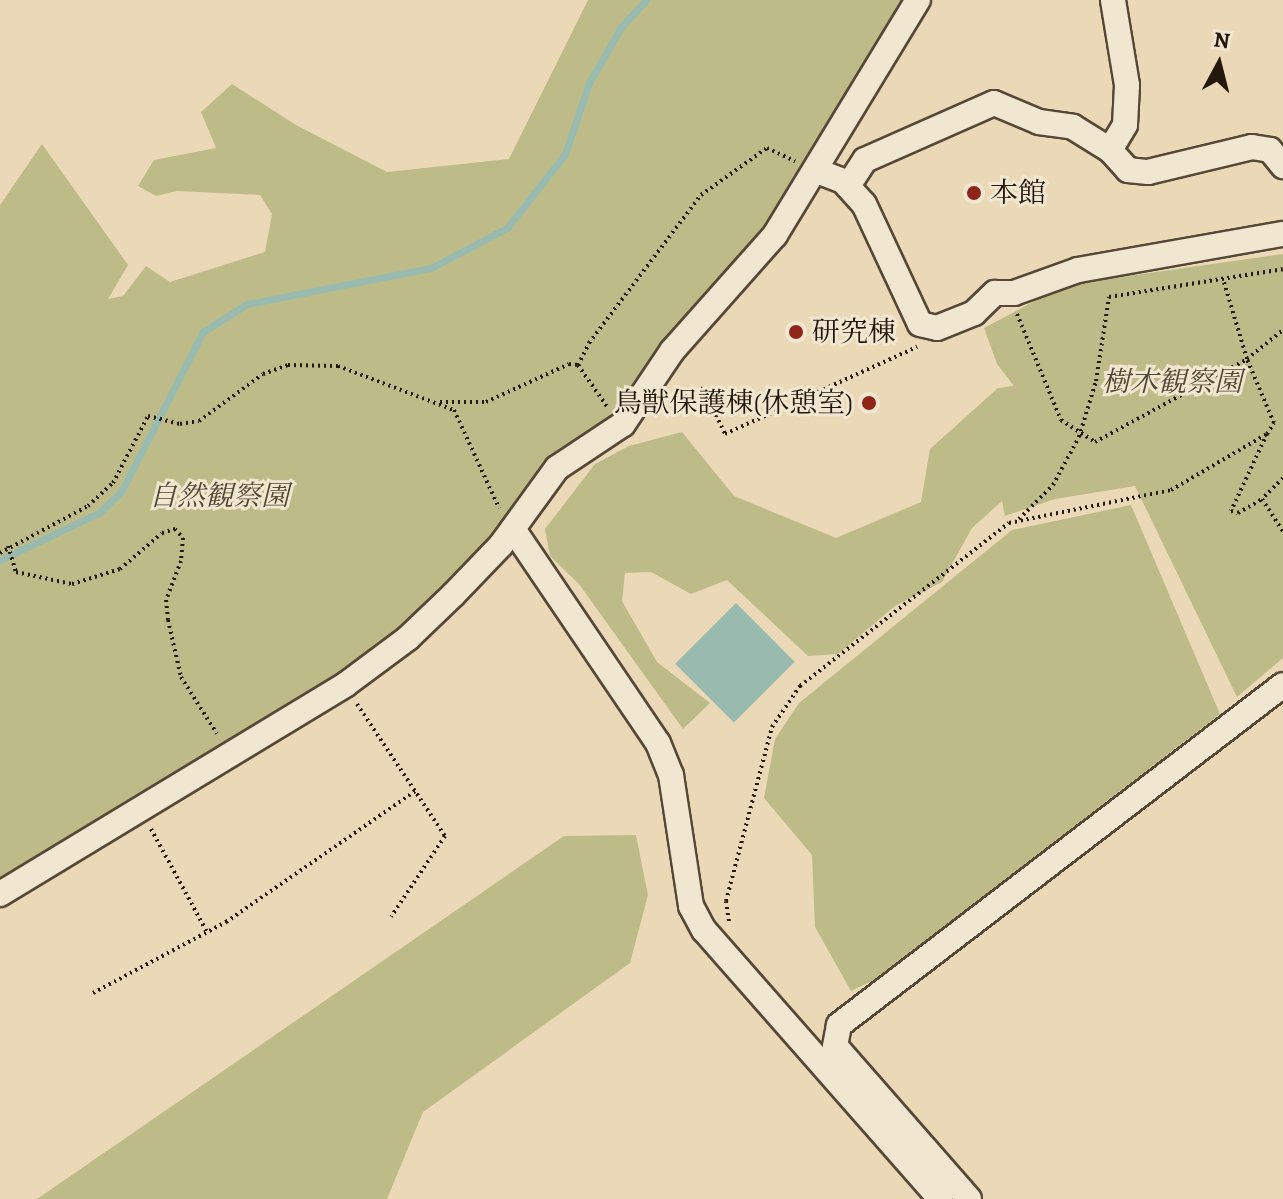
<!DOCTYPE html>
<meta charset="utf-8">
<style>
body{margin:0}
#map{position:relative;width:1283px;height:1199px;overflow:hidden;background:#ead8b6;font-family:Alegreya,"Noto Serif JP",serif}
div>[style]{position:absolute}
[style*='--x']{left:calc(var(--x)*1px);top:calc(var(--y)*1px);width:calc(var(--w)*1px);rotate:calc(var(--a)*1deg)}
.green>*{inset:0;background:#bdbc89}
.water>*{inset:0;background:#98baaf;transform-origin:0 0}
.stream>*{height:7px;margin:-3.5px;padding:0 3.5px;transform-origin:3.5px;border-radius:3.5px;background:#98baaf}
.path>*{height:4px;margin-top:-2px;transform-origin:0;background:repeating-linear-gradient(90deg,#24180d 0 2px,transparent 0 6px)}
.roads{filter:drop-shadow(2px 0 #564837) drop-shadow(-2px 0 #564837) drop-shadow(0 2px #564837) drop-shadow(0 -2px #564837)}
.minor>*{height:24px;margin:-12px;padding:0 12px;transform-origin:12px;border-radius:12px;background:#f1e6d0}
.dots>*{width:22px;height:22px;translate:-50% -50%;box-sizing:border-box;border:4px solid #f1e6d0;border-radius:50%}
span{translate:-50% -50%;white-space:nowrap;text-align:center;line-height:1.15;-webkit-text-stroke:6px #f1e6d0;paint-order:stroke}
.poi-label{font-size:28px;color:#24180d}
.left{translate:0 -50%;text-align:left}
.right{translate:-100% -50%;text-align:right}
.park-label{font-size:28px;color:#524932;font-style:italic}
.north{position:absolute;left:1179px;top:24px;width:80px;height:80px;-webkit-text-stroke:6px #f1e6d0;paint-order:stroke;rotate:7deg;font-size:22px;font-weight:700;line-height:32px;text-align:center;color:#24180d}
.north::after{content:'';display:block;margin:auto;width:28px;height:36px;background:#24180d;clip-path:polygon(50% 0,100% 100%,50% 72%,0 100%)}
</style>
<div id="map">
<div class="green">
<i style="clip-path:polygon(588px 0,914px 0,770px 236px,616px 422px,494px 547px,398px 638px,0 886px,0 205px,42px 144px,128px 265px,108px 299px,123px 296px,146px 266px,170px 282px,265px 252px,272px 214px,260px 195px,177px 191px,156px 196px,138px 186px,154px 160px,216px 148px,201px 112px,232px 84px,296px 125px,387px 172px,509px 159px)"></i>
<i style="clip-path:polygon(1283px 254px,1283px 658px,1237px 697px,1135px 486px,1055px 499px,1005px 516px,1002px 501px,972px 528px,942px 582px,895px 606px,838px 654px,808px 656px,727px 580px,691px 594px,651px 572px,625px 573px,622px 601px,657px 662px,710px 703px,683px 729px,579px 584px,550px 556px,545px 529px,595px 464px,629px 446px,682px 432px,734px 496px,836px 538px,921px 502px,930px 449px,998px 388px,1014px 386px,997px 364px,984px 328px,1065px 285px)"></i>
<i style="clip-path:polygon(1131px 505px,1220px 714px,876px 979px,851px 991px,815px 927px,812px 855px,764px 798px,775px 739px,799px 703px,1012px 530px)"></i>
<i style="clip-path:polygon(636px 835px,648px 895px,630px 963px,423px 1112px,387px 1199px,37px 1199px,564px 836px)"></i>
</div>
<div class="water">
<i style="left:736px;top:603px;width:83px;height:86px;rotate:45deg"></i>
</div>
<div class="stream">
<i style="--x:0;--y:560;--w:111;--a:-25.6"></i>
<i style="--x:100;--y:512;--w:29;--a:-44"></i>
<i style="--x:121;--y:492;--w:180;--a:-62.9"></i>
<i style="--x:203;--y:332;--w:52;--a:-32.5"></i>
<i style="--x:247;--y:304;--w:187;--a:-11.1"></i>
<i style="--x:431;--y:268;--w:86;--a:-27.8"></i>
<i style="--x:507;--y:228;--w:94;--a:-51.9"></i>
<i style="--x:565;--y:154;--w:75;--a:-71.3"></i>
<i style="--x:589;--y:83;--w:64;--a:-60.3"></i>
<i style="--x:621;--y:27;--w:37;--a:-47"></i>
</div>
<div class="path">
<i style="--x:1017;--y:314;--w:115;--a:67.5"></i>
<i style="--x:1061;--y:420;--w:40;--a:32.9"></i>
<i style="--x:1095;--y:442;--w:173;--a:-28.6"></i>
<i style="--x:1247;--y:359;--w:84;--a:-106.7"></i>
<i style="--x:578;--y:365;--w:25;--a:-63"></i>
<i style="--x:589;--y:343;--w:186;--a:-52.9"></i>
<i style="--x:701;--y:195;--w:81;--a:-35.5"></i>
<i style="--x:767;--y:148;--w:31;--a:25"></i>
<i style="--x:668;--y:401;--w:37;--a:-20"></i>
<i style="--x:703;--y:388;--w:51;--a:64.4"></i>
<i style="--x:725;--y:434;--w:211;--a:-24.4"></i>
<i style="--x:440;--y:402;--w:46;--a:0"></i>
<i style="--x:486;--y:402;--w:91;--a:-24.6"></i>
<i style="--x:569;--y:364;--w:9;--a:6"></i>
<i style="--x:578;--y:365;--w:52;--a:55.1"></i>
<i style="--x:1267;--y:434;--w:13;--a:-58"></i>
<i style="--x:1274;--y:423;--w:69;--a:-112.9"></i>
<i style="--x:1247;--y:359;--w:46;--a:-38.9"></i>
<i style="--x:1283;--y:478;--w:30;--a:135"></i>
<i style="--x:1262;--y:499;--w:38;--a:57"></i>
<i style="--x:1019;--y:519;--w:48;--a:-45"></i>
<i style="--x:1053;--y:485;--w:55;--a:-61.6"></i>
<i style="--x:1079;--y:437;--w:59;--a:-73.1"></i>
<i style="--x:1096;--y:381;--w:85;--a:-81.2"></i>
<i style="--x:1109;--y:297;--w:176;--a:-9.1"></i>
<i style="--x:8;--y:546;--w:27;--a:73"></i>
<i style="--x:16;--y:572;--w:57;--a:12.1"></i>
<i style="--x:72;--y:584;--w:50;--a:-17.4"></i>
<i style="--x:120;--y:569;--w:55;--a:-40.6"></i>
<i style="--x:162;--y:533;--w:14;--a:-17"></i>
<i style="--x:175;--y:529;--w:12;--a:48"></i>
<i style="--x:183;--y:538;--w:23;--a:95"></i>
<i style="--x:181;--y:561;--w:42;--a:111"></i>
<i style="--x:166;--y:600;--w:20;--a:84"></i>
<i style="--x:168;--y:620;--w:58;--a:77.2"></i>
<i style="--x:181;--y:677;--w:67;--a:57.7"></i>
<i style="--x:0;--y:553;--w:100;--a:-28.1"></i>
<i style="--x:88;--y:506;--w:34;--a:-43"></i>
<i style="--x:113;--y:483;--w:76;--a:-62.4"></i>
<i style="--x:148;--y:416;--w:33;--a:14"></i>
<i style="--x:180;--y:424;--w:19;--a:-9"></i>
<i style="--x:199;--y:421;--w:79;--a:-36.3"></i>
<i style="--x:263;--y:374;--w:27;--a:-20"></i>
<i style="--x:288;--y:365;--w:50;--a:1.1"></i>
<i style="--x:338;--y:366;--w:124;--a:20.8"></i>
<i style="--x:454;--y:410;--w:108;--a:65.3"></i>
<i style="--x:357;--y:704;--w:159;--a:56.3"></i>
<i style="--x:445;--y:836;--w:97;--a:123.7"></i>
<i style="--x:151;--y:829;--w:117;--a:61.5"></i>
<i style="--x:729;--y:921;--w:20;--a:-99"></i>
<i style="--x:726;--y:901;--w:180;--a:-75.2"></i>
<i style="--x:772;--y:727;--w:50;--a:-55.7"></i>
<i style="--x:800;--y:686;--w:265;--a:-38"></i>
<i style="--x:1009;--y:523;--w:165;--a:-11.5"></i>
<i style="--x:1171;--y:490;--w:111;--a:-30.3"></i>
<i style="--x:1267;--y:434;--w:85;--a:115.1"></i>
<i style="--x:1231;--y:511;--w:7;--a:16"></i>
<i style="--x:1238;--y:513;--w:28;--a:-30"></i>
<i style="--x:93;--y:993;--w:151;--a:-28.1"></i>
<i style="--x:226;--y:922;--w:230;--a:-34.7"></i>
</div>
<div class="roads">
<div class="minor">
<i style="--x:1110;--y:150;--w:29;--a:-59"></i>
<i style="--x:1125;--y:125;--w:40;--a:-87.1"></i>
<i style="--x:1127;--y:85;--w:86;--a:-99.4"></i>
<i style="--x:817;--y:171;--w:28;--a:21"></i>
<i style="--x:843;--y:181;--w:31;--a:48"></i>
<i style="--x:864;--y:204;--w:132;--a:65"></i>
<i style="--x:920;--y:324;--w:17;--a:13"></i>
<i style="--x:937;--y:328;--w:40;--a:-22"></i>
<i style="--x:974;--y:313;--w:29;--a:-44"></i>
<i style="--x:995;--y:293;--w:19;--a:0"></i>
<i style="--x:1014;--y:293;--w:68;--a:-19.8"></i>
<i style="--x:1078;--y:270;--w:208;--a:-10"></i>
<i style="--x:848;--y:186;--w:31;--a:-57"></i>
<i style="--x:865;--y:160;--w:141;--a:-23.8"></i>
<i style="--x:994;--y:103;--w:49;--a:22.9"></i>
<i style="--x:1039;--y:122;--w:34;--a:8"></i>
<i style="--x:1073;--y:127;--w:44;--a:31.9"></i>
<i style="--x:1110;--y:150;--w:27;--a:48"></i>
<i style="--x:1128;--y:170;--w:20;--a:6"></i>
<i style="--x:1148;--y:172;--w:107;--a:-13.5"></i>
<i style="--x:1252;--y:147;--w:18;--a:9"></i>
<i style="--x:1270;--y:150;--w:21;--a:51"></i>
<i style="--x:513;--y:529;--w:258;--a:55.9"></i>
<i style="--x:658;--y:743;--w:35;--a:68"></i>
<i style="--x:671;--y:775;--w:133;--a:81.3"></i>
<i style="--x:691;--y:906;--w:27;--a:62"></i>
<i style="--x:704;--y:930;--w:358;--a:48.7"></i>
<i style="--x:0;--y:894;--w:403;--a:-31.2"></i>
<i style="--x:345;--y:685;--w:79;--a:-36.7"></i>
<i style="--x:408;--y:638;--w:62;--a:-43.7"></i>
<i style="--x:453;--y:595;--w:69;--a:-46.2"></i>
<i style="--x:501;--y:545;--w:95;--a:-54"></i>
<i style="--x:557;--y:468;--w:79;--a:-33.7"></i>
<i style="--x:623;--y:424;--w:88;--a:-56.1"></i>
<i style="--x:672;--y:351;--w:155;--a:-48.4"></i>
<i style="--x:775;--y:235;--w:275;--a:-58.7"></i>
<i style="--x:969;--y:1199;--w:203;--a:-131.2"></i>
<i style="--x:835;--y:1046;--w:21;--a:-79"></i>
<i style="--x:839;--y:1025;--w:559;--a:-37.44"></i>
</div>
</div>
<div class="dots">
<i style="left:974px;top:193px;background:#8f2418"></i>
<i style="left:796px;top:332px;background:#8f2418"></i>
<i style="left:869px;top:403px;background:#8f2418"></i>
</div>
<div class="poi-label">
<span class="left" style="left:990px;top:193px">本館</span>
<span class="left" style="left:812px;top:332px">研究棟</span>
<span class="right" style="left:853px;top:403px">鳥獣保護棟(休憩室)</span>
</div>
<div class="park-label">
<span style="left:1172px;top:382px">樹木観察園</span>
<span style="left:219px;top:496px">自然観察園</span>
</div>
<div class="north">N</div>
</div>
